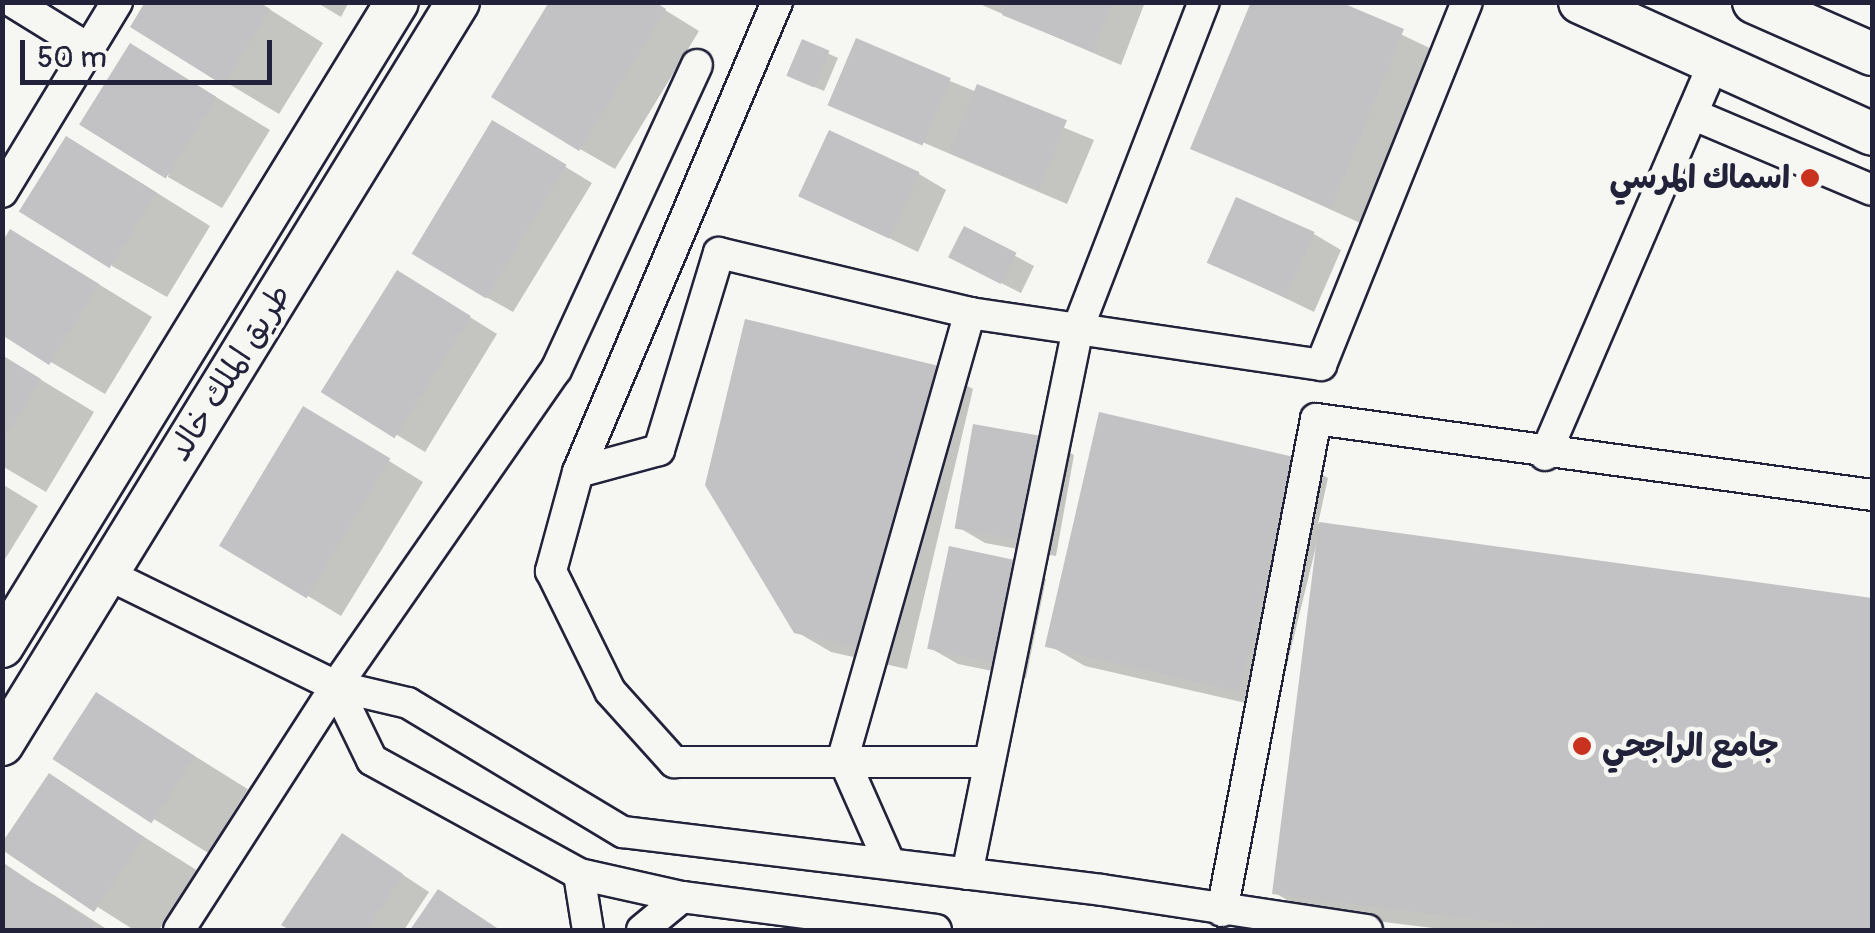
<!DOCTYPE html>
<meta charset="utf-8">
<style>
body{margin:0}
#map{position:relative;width:1875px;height:933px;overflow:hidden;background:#f6f6f2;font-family:Pangolin,"Playpen Sans Arabic",sans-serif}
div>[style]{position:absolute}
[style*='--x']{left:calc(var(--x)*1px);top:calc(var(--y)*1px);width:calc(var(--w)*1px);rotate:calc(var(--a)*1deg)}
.shadow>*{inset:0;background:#0003;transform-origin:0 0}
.building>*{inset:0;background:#c2c2c4;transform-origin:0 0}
.roads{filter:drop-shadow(2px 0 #22223b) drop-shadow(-2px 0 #22223b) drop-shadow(0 2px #22223b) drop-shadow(0 -2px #22223b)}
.street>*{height:30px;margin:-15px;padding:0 15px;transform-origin:15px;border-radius:15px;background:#f6f6f2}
.secondary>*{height:42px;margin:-21px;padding:0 21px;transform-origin:21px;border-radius:21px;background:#f6f6f2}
.dots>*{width:28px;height:28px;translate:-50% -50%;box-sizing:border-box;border:5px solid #f6f6f2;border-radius:50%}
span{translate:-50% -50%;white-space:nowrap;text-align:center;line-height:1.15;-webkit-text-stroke:9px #f6f6f2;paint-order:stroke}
.poi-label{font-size:32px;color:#22223b;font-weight:700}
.right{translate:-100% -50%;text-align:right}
.left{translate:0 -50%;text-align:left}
.street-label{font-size:32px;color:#22223b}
.frame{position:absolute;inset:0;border:5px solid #22223b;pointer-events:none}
.scale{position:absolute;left:20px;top:40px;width:252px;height:45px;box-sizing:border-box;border:5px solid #22223b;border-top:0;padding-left:12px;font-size:30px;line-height:35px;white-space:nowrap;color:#22223b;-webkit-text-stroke:8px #f6f6f2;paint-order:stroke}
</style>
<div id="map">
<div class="shadow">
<i style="clip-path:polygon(258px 2px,323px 43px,279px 114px,133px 26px)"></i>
<i style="clip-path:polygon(316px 2px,349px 2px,341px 17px)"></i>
<i style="clip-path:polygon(652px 2px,699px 31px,615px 169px,580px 149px)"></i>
<i style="clip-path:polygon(975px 2px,1145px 2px,1121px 65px)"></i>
<i style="clip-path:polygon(1333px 2px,1438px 52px,1367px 226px,1194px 148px)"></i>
<i style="clip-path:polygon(804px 43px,838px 58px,824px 91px,798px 80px)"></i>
<i style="clip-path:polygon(185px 78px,270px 130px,222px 208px,168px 177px)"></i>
<i style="clip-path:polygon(950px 81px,1094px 140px,1067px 204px,831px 103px)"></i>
<i style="clip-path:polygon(520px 139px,592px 183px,513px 312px,486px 297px)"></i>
<i style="clip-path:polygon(122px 171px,210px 226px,167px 297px,112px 266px)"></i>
<i style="clip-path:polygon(919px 174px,946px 190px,918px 252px,802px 196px)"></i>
<i style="clip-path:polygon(965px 229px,1034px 266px,1021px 293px,969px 267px)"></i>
<i style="clip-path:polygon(1314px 234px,1341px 250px,1314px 312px,1210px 262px)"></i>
<i style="clip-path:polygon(66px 264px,152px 317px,105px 394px,2px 333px)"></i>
<i style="clip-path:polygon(425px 289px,497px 334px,425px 452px,325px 391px)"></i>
<i style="clip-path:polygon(2px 356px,94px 412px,46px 492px,2px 466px)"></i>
<i style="clip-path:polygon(938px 369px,973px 389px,907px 669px,831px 652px,795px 631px)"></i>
<i style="clip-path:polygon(339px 430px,423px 482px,341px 616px,222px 544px)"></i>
<i style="clip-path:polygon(1046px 439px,1074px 455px,1056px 556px,985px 543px,958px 527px)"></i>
<i style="clip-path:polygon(1293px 458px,1328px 478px,1318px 524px,1872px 601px,1872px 930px,1449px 930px,1310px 913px,1275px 893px,1320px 530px,1276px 710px,1085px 666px,1050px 646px)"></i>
<i style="clip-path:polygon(2px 484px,38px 506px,2px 564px)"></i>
<i style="clip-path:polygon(1019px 563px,1046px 579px,1026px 678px,958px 664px,930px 648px)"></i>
<i style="left:97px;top:695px;width:178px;height:75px;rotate:32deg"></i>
<i style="clip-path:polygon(49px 777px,198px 871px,159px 930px,134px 930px,3px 847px)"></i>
<i style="clip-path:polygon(370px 853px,429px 892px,404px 930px,294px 930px,285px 924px)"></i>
<i style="clip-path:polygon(2px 865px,54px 895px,108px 930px,2px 930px)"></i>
</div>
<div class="building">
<i style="clip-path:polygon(145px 2px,259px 2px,270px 9px,223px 85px,130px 27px)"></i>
<i style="clip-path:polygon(549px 2px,655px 2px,666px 9px,579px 151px,491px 97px)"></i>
<i style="clip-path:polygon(1007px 2px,1112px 2px,1093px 52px,1002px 15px)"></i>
<i style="clip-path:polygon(1251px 2px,1340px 2px,1404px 29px,1331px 208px,1190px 149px)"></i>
<i style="left:856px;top:38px;width:103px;height:73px;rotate:23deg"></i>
<i style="left:802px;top:39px;width:30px;height:40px;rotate:23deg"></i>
<i style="left:130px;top:43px;width:102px;height:96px;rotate:32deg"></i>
<i style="left:977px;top:84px;width:97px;height:74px;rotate:22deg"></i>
<i style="left:492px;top:120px;width:87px;height:156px;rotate:31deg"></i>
<i style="left:829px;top:130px;width:100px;height:73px;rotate:25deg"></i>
<i style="left:66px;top:136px;width:107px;height:89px;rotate:32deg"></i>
<i style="left:1236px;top:197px;width:86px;height:72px;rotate:24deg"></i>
<i style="left:964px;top:226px;width:59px;height:35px;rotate:27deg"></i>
<i style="clip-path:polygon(10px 229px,99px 284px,49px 365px,2px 335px,2px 242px)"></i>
<i style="left:397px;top:270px;width:87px;height:144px;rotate:32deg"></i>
<i style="clip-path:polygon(745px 319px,939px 366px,872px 651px,794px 633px,705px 485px)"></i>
<i style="clip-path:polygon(2px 355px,41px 379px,2px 442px)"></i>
<i style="left:303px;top:406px;width:102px;height:163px;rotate:31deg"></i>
<i style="left:1099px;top:412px;width:200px;height:241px;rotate:13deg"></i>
<i style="left:973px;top:424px;width:75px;height:106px;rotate:10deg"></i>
<i style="clip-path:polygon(1319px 522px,1872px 598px,1872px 930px,1562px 930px,1272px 894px)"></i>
<i style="left:949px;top:546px;width:73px;height:105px;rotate:12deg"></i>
<i style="left:96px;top:692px;width:118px;height:80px;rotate:33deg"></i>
<i style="left:49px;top:773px;width:115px;height:90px;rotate:34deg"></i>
<i style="clip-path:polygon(342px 833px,403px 874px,366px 930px,290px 930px,281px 925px)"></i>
<i style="clip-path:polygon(2px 862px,96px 925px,92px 930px,2px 930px)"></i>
<i style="clip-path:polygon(438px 889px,500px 930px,410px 930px)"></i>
</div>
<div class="roads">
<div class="street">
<i style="--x:13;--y:2;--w:89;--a:31.7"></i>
<i style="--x:777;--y:2;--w:510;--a:112.95"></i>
<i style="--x:578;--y:472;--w:103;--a:105.3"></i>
<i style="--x:551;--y:571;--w:134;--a:63.8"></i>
<i style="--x:610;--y:691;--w:96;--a:48"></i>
<i style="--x:674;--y:762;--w:315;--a:0"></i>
<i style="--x:1692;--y:114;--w:195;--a:22.9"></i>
<i style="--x:2;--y:192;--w:222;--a:-58.8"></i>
<i style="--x:1545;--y:455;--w:427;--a:-66.7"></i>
<i style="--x:578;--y:472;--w:84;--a:-15.2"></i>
<i style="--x:659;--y:450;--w:206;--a:-73.1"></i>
<i style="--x:719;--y:253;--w:258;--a:13.4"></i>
<i style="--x:970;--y:313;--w:355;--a:8.4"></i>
<i style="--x:1321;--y:365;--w:391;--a:-68.1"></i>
<i style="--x:107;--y:574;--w:255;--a:26.1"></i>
<i style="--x:336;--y:686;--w:74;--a:13.3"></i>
<i style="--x:408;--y:703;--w:251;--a:31"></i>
<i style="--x:623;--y:832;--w:482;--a:6.9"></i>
<i style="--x:1102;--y:890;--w:268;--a:8.6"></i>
<i style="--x:336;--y:686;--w:82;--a:64.1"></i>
<i style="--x:372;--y:760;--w:236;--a:28.8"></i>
<i style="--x:579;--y:874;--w:106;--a:12.6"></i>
<i style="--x:682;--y:897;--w:256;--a:7.4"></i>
<i style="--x:890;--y:864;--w:116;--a:-113.9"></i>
<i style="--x:843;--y:758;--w:463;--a:-74.1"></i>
<i style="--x:579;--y:874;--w:57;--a:80.9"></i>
<i style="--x:967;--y:874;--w:557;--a:-78.51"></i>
<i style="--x:1078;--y:328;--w:350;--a:-68.9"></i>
<i style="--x:1222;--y:911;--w:501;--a:-79.18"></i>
<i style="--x:1316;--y:419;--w:561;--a:7.78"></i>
<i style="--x:179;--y:930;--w:290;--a:-57.2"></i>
<i style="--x:336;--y:686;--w:385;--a:-55.2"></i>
<i style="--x:556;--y:370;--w:336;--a:-65.2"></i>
<i style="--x:642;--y:930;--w:52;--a:-39.5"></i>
</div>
<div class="secondary">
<i style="--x:1580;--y:2;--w:320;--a:24.3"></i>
<i style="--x:1754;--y:2;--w:129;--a:23.8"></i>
<i style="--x:2;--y:646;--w:755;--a:-58.48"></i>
<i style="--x:2;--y:744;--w:871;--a:-58.43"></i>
</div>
</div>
<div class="dots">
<i style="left:1810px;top:178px;background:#c8321e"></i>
<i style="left:1582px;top:746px;background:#c8321e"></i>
</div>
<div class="poi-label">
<span class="right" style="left:1790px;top:178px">اسماك المرسي</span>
<span class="left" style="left:1602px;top:746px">جامع الراجحي</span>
</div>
<div class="street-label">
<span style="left:230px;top:373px;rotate:-58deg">طريق الملك خالد</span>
</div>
<div class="frame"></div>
<div class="scale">50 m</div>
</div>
